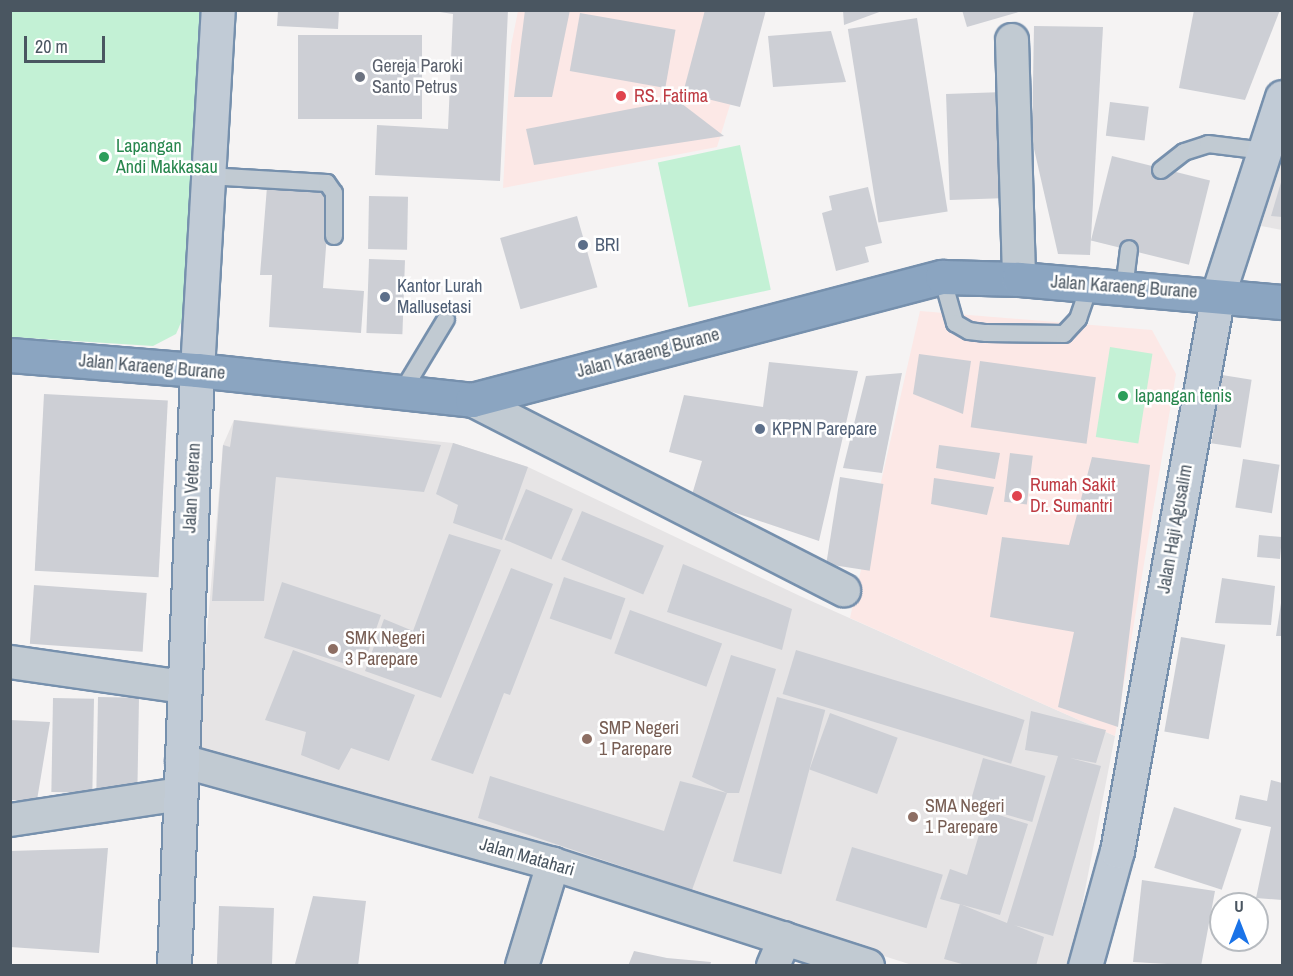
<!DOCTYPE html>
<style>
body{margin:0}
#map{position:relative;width:1293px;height:976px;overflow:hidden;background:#f5f3f3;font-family:"Archivo Narrow",sans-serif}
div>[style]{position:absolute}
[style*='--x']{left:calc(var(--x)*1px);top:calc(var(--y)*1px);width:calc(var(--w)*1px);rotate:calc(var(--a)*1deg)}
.education>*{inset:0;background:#e6e4e5}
.medical>*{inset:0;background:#fce8e6}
.green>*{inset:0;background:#c3f1d5;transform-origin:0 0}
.building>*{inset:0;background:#cdcfd5;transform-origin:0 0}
.roads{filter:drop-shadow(2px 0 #7690ad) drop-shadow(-2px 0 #7690ad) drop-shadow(0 2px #7690ad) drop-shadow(0 -2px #7690ad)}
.lane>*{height:16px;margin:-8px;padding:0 8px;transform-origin:8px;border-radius:8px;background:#c1cad2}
.street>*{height:32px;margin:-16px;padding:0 16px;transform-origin:16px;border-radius:16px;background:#c1cad2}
.secondary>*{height:33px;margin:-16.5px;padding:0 16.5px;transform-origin:16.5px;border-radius:16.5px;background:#c1cbd6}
.highway>*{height:33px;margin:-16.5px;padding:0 16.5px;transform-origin:16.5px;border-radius:16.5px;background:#8ba5c1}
.dots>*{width:16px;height:16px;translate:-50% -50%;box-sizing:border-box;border:3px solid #fff;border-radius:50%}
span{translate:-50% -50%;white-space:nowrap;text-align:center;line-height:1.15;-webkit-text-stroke:5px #fff;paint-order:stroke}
.worship-label{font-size:18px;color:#5b616d}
.left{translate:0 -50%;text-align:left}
.health-label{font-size:18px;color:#be3a42}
.leisure-label{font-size:18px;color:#27864d}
.service-label{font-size:18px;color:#4e5e75}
.street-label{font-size:18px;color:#4a5661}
.education-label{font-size:18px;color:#785e54}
.frame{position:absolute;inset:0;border:12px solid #4a5661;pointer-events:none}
.north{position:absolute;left:1209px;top:892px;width:60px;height:60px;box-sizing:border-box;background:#fff;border:2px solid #b7bbc0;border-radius:50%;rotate:0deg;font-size:16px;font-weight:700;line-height:24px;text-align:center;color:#4a5661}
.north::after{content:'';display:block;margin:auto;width:21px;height:27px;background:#1a73e8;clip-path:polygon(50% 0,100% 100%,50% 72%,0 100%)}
.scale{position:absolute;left:24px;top:36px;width:81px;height:27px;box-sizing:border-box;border:3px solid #4a5661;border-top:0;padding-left:8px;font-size:18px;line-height:21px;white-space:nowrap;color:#4a5661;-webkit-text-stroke:4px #fff;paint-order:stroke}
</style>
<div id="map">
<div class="education">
<i style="clip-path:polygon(1282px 156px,1282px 230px,1261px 226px)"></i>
<i style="clip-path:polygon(234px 420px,453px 443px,528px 467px,800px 596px,1115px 736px,1071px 962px,1066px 966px,912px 965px,700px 897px,197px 749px,223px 445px)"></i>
</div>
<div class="medical">
<i style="clip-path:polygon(518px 11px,759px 11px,717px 147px,503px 188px,511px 46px)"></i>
<i style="clip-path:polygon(920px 311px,1152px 330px,1176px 374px,1115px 736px,850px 618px)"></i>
</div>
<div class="green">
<i style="clip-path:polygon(10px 11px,207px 11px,189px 304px,176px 334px,153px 346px,11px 337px)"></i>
<i style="left:740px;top:145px;width:148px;height:84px;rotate:78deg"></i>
<i style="left:1110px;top:347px;width:43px;height:91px;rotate:9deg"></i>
</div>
<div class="building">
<i style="clip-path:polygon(278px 10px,339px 10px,338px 29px,277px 26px)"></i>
<i style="clip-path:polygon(427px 10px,508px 10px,500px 181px,375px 175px,377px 125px,448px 129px,453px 14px)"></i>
<i style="clip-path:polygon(525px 10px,570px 10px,552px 97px,514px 97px)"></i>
<i style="clip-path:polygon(705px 10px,766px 10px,740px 107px,683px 93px)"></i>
<i style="clip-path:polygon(843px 10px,882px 10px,882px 11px,844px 25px)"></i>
<i style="clip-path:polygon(962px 10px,1022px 10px,1022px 11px,967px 27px)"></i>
<i style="clip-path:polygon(1194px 10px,1280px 10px,1245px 100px,1179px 88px)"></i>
<i style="left:580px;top:13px;width:97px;height:59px;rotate:10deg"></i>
<i style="left:917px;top:18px;width:196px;height:70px;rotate:81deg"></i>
<i style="clip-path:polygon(1034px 26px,1103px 27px,1090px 255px,1058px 254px,1032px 140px)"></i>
<i style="clip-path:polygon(831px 31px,846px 82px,773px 87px,768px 36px)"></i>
<i style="left:298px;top:35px;width:124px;height:84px"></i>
<i style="left:1004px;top:92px;width:106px;height:58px;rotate:88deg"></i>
<i style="clip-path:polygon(677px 100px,724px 136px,534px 165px,526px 129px)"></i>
<i style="left:1110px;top:102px;width:39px;height:34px;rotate:7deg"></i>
<i style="left:1112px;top:156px;width:101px;height:87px;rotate:14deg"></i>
<i style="clip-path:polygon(268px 174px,331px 179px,323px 288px,364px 291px,361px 333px,269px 327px,272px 275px,260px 275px)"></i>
<i style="clip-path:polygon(1282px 179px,1282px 217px,1271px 216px)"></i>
<i style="clip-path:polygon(868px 187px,882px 243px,865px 247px,869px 262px,836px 271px,822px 213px,832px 210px,829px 196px)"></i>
<i style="left:369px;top:196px;width:39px;height:53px;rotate:1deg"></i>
<i style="left:577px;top:216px;width:74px;height:80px;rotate:74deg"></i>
<i style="left:369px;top:259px;width:36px;height:74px;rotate:2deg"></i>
<i style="clip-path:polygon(919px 354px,971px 361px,963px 414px,913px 394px)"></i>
<i style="left:980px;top:361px;width:117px;height:67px;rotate:8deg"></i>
<i style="clip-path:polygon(769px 362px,858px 371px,819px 541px,691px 498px,702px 461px,669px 452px,684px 395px,763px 407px)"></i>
<i style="clip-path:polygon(902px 373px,882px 473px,843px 468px,866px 376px)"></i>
<i style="left:1222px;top:375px;width:30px;height:69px;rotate:9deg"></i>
<i style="left:44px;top:394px;width:124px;height:177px;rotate:3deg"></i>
<i style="clip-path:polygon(234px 420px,441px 445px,424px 492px,276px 477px,264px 601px,212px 601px,223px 445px,230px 447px)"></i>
<i style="clip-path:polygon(453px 443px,528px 467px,502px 540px,453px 523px,458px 505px,436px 494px)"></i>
<i style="clip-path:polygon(939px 445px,1000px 453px,995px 479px,936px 468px)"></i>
<i style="left:1010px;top:453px;width:23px;height:49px;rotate:7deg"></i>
<i style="clip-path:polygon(1092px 457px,1150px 465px,1118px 727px,1058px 707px,1074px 632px,990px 617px,1002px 537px,1069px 545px)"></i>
<i style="left:1243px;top:459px;width:37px;height:49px;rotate:9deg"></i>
<i style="left:840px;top:477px;width:44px;height:88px;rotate:9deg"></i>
<i style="clip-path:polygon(934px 478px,994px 487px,987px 515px,931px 504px)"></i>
<i style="left:526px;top:489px;width:51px;height:55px;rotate:23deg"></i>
<i style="left:582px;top:511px;width:89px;height:53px;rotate:23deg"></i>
<i style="clip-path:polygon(449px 534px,501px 550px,441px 698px,365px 671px,384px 619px,413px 631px)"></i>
<i style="left:1259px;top:535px;width:23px;height:22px;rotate:5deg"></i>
<i style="clip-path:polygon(683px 564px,792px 609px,782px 650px,667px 612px)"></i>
<i style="clip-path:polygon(511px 568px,553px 584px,510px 695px,504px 693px,473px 774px,431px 760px)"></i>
<i style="left:564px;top:577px;width:65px;height:44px;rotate:19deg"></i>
<i style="clip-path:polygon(1222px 578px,1275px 586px,1271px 625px,1215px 623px)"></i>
<i style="clip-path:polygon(282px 582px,381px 615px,367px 655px,355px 650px,349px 665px,264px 638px)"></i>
<i style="left:34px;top:585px;width:113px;height:59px;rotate:4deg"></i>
<i style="clip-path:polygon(1281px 603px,1282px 636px,1276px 636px)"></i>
<i style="left:630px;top:610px;width:98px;height:46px;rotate:20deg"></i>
<i style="left:1181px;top:637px;width:45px;height:96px;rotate:10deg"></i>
<i style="clip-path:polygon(293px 650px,415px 695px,389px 761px,351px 748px,339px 770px,301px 755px,306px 732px,265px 720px)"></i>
<i style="left:796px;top:650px;width:239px;height:46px;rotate:17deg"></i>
<i style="clip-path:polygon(731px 655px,776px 669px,739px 793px,727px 793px,692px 890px,478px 818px,490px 776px,664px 831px,680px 781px,727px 793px,692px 777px)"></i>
<i style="left:98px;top:697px;width:41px;height:95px;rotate:1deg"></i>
<i style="left:777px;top:697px;width:50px;height:170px;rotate:15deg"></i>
<i style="left:53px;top:698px;width:41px;height:94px;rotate:1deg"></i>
<i style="clip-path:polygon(1031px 711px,1106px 730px,1096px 763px,1070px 758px,1101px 766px,1053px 936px,1014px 925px,1044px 937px,1036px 966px,969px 966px,944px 959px,960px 904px,1007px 923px,1058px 756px,1025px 750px)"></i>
<i style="left:830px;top:713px;width:72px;height:60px;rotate:20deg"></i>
<i style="clip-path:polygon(10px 720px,50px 722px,37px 800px,10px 800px)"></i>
<i style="left:983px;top:758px;width:65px;height:48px;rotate:16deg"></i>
<i style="clip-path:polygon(1271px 780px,1282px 783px,1282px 900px,1256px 898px,1271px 827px,1235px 819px,1240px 795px,1267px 801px)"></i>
<i style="left:1174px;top:807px;width:71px;height:64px;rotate:18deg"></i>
<i style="clip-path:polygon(986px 811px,1028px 824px,1000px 915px,940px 899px,950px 869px,967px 875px)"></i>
<i style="left:852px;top:847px;width:95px;height:56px;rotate:17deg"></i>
<i style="clip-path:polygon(108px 848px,99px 953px,10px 947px,10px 851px)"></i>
<i style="clip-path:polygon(1142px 880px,1215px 891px,1201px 966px,1133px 962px)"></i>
<i style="clip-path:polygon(313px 896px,366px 901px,358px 966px,295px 964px)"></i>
<i style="left:219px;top:906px;width:55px;height:60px;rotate:2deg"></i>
<i style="clip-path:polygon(634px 951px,667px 958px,711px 962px,710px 966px,628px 966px)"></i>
</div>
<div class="roads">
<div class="lane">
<i style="--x:1161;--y:170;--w:29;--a:-38"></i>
<i style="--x:1184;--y:152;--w:25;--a:-18"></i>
<i style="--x:1208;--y:144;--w:57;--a:7"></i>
<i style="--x:207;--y:176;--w:120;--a:3.3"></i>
<i style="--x:327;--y:183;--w:12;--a:55"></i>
<i style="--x:334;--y:193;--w:43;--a:90"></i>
<i style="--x:942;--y:277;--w:48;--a:74.2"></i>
<i style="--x:955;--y:323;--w:16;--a:30"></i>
<i style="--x:969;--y:331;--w:17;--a:7"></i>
<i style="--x:986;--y:333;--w:78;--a:0.7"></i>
<i style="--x:1064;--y:334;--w:21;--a:-47"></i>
<i style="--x:1078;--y:319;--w:36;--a:-71"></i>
<i style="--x:1124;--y:289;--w:40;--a:-82.9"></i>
<i style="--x:402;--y:392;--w:85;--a:-58.9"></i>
</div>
<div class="street">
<i style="--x:1012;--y:40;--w:239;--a:88.3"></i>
<i style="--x:472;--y:400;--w:418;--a:27.1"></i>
<i style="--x:10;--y:662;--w:175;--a:8.2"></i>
<i style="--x:182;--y:761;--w:385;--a:15.5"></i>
<i style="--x:553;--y:864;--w:331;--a:17.9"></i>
<i style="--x:10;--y:820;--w:172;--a:-8.7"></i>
<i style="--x:522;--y:966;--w:107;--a:-73.1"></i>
<i style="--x:773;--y:966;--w:30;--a:-67"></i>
</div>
<div class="secondary">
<i style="--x:174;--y:966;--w:596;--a:-87.79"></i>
<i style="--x:197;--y:370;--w:361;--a:-86.7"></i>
<i style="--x:1085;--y:966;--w:119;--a:-74.5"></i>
<i style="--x:1117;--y:851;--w:566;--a:-79.72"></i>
<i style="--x:1218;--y:294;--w:207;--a:-72"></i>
</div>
<div class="highway">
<i style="--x:10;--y:355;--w:188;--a:4.6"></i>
<i style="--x:197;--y:370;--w:277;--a:6.2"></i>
<i style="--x:472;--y:400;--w:486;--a:-14.7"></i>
<i style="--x:942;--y:277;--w:77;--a:1.5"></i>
<i style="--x:1019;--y:279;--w:264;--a:5"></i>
</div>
</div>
<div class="dots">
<i style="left:360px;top:77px;background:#6b7280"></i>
<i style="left:621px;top:96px;background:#e0444e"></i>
<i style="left:104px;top:157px;background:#2e9e5b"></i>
<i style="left:583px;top:245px;background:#5c6f8a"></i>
<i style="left:385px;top:297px;background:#5c6f8a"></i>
<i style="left:1123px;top:396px;background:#2e9e5b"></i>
<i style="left:760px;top:429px;background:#5c6f8a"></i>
<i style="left:1017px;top:496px;background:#e0444e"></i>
<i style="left:333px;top:649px;background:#8d6e63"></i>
<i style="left:587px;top:739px;background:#8d6e63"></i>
<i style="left:913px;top:817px;background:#8d6e63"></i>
</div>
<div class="worship-label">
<span class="left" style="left:372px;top:77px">Gereja Paroki<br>Santo Petrus</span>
</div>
<div class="health-label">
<span class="left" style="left:634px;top:96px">RS. Fatima</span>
<span class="left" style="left:1030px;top:496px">Rumah Sakit<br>Dr. Sumantri</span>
</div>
<div class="leisure-label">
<span class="left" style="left:116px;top:157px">Lapangan<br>Andi Makkasau</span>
<span class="left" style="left:1135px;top:396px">lapangan tenis</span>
</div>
<div class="service-label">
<span class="left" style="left:595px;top:245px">BRI</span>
<span class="left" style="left:397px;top:297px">Kantor Lurah<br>Mallusetasi</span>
<span class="left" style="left:772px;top:429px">KPPN Parepare</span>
</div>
<div class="street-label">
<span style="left:1124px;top:287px;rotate:4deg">Jalan Karaeng Burane</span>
<span style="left:648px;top:353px;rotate:-15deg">Jalan Karaeng Burane</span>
<span style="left:152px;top:367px;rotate:5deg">Jalan Karaeng Burane</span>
<span style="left:192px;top:488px;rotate:-87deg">Jalan Veteran</span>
<span style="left:1175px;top:529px;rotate:-80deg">Jalan Haji Agusalim</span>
<span style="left:527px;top:857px;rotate:16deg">Jalan Matahari</span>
</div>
<div class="education-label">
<span class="left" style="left:345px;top:649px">SMK Negeri<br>3 Parepare</span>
<span class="left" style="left:599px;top:739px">SMP Negeri<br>1 Parepare</span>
<span class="left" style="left:925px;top:817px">SMA Negeri<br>1 Parepare</span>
</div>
<div class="frame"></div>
<div class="north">U</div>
<div class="scale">20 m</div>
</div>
